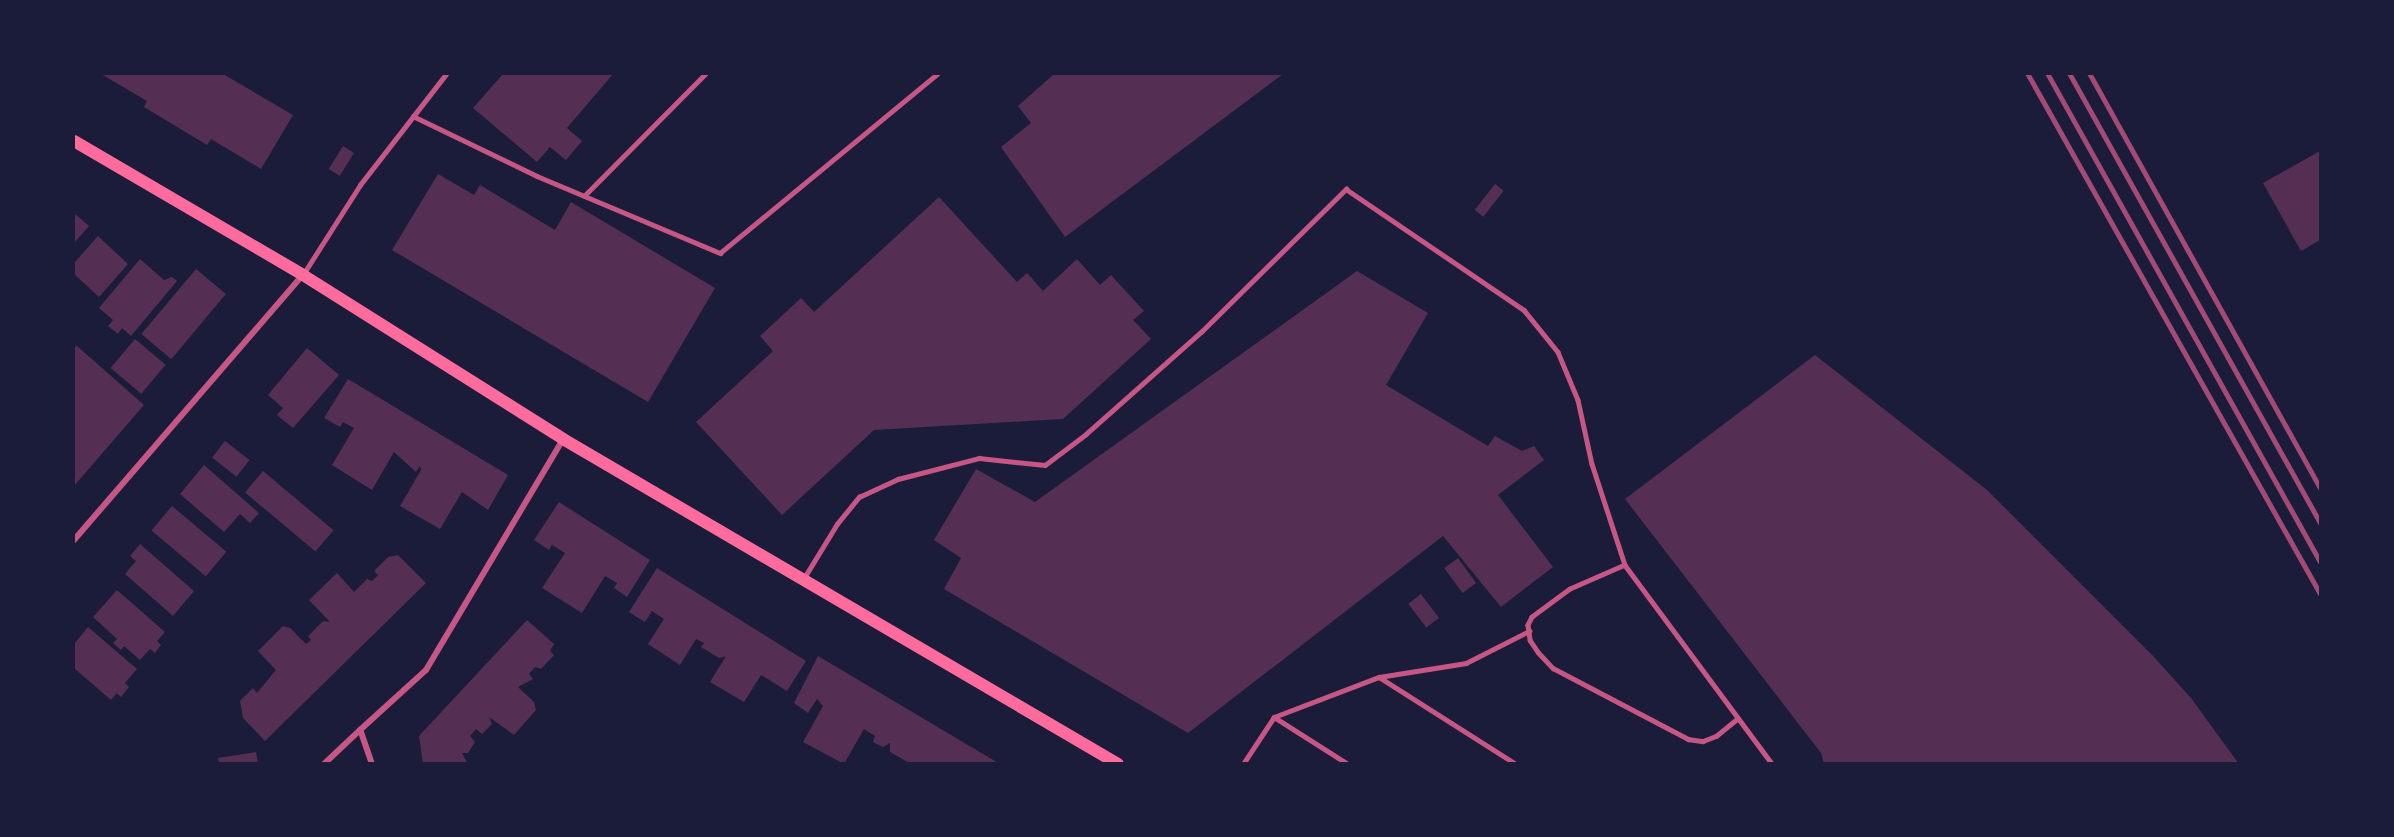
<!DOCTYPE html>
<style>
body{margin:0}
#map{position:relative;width:2394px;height:837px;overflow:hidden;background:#1b1b3a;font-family:"Noto Sans",sans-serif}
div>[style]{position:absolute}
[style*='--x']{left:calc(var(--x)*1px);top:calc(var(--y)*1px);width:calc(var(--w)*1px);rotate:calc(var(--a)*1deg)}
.building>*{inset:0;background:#542f53;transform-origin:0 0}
.service>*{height:4.5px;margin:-2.25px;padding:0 2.25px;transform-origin:2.25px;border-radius:2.25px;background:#c65784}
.minor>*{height:6px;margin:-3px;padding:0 3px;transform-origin:3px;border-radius:3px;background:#c65784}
.secondary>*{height:12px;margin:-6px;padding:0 6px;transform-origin:6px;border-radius:6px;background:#ff6b9d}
.rail>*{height:4.5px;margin:-2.25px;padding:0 2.25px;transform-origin:2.25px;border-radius:2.25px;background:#a44b75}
span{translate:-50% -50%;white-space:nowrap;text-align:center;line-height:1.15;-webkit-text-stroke:4.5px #1b1b3a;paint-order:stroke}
.frame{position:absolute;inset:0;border:75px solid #1b1b3a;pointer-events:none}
</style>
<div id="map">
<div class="building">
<i style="clip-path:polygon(101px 74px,223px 74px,293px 115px,261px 169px,211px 139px,207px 145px,144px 107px,147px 101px)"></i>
<i style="clip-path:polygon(503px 74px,613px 74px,567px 128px,582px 141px,566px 160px,550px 147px,537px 162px,473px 108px)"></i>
<i style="clip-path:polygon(1054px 74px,1283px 74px,1065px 237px,1001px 147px,1031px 123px,1018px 106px)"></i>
<i style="left:343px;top:146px;width:13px;height:27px;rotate:32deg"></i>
<i style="clip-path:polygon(2320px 151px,2320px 240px,2301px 251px,2263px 183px)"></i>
<i style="clip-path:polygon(438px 174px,474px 195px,480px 185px,555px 230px,571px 202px,715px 288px,648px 402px,392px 250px)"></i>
<i style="left:1495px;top:184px;width:11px;height:33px;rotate:38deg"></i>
<i style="clip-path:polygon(939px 197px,1017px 282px,1027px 273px,1043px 291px,1077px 259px,1100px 285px,1111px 275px,1144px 311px,1133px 320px,1151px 339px,1063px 419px,874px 430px,782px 515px,696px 422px,773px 351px,760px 336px,801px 298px,814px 312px)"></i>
<i style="clip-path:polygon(74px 213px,89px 226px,74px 243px)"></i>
<i style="clip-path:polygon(98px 236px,128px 264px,99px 297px,74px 274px,74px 263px)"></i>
<i style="clip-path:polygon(140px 259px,164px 280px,172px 277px,177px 281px,131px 336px,122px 328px,118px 334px,108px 326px,113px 320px,99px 308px)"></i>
<i style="left:196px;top:269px;width:39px;height:85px;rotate:40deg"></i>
<i style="clip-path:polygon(1357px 271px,1428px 313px,1386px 385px,1488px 446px,1495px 436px,1522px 451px,1534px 446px,1544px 460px,1498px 495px,1553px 567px,1501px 607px,1443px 536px,1188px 733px,944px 589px,961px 558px,934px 540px,976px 469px,1035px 502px)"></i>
<i style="left:135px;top:339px;width:40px;height:38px;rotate:40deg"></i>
<i style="clip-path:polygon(77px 346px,144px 405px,74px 486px,74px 347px)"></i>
<i style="clip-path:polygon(307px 348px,339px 375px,293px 428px,277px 415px,283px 408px,268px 395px)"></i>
<i style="clip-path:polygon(1815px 355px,1987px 490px,2154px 657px,2191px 698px,2239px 764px,1824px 764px,1821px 753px,1625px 499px)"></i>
<i style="clip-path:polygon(348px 379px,508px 475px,488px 510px,462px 492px,440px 529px,400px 506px,421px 470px,420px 466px,416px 472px,394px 452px,372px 490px,332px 465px,354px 428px,343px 422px,340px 427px,324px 418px)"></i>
<i style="left:225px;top:441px;width:31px;height:21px;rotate:38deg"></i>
<i style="clip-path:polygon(204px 465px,259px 513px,250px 523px,240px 514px,224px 532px,180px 494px)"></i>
<i style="left:263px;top:471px;width:92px;height:28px;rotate:40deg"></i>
<i style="clip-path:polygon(559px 502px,650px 560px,627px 597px,614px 588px,617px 583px,605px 576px,582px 613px,542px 588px,565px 553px,552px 545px,549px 550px,534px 540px)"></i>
<i style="left:172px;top:506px;width:71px;height:32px;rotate:40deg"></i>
<i style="clip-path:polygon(140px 544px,194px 591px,173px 616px,125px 574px,136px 561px,130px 556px)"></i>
<i style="clip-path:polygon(398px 555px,426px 583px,265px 741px,243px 718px,240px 701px,253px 688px,257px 693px,276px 670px,258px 651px,283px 626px,290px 628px,306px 644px,311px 640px,308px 636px,323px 621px,330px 622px,309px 600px,337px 573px,354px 592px,367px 579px,372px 581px,378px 575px,374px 571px,388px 557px)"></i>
<i style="left:1458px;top:558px;width:31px;height:17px;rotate:54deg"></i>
<i style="clip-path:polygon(657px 568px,806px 661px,787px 691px,761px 675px,744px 702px,710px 682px,726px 656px,719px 658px,701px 647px,704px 643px,696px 639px,680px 665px,648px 644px,664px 619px,652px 611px,645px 622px,629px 612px)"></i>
<i style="clip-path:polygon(117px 590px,165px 632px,157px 641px,161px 645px,155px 653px,150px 649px,140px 660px,124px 646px,121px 650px,113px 643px,117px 639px,93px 617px)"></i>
<i style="left:1421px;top:594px;width:30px;height:16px;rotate:53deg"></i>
<i style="clip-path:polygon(527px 620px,554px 644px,550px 651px,554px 655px,541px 669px,535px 667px,529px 674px,533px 679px,518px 687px,534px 702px,536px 710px,514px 735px,489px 717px,492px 724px,482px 734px,476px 729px,470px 736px,475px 742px,468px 753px,462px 753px,468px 764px,423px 764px,419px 736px)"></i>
<i style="clip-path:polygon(88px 627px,137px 669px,125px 683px,129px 687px,121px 697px,117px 693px,111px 700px,74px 668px,74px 644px)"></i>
<i style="clip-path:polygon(818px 656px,1000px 764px,911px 764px,890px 752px,890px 743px,883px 747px,873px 742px,875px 736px,864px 729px,844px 764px,803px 742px,823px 706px,817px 699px,808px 713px,794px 703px)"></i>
<i style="clip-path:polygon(256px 752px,258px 764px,219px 764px,218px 758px)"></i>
</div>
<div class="service">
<i style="--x:413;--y:116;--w:138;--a:25.8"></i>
<i style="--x:537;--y:176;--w:199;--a:22.8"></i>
<i style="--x:720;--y:253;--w:281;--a:-39.5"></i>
<i style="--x:584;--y:196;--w:172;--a:-45.2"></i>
<i style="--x:304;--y:273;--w:104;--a:-57.5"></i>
<i style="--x:360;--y:185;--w:140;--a:-52.2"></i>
<i style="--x:1625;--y:565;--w:60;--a:156.4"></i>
<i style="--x:1570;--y:589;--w:47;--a:143.6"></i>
<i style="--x:1532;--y:617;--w:9;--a:117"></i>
<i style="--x:1528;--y:625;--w:15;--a:82"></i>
<i style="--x:1530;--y:640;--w:14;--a:56"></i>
<i style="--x:1538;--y:652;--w:22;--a:47"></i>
<i style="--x:1553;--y:668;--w:153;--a:27.7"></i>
<i style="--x:1688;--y:739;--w:15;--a:8"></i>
<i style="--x:1703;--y:741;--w:14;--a:-21"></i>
<i style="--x:1716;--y:736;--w:28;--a:-39"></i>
<i style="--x:804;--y:578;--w:63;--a:-58.6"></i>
<i style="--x:837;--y:524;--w:35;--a:-51"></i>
<i style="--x:859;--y:497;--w:43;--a:-24.8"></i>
<i style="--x:898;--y:479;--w:84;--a:-14.5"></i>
<i style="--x:979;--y:458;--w:66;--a:6.1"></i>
<i style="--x:1045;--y:465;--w:51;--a:-37.1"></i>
<i style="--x:1086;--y:434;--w:154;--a:-41.6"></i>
<i style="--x:1201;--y:332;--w:204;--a:-44.6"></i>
<i style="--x:1346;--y:189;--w:215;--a:34.2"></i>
<i style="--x:1524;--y:310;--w:54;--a:51"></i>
<i style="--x:1558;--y:352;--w:52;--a:67.4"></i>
<i style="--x:1578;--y:400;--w:66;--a:77.7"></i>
<i style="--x:1592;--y:464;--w:106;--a:71.9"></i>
<i style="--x:1625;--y:565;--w:247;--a:53.5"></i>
<i style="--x:1379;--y:677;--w:88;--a:-9.1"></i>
<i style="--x:1466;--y:663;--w:71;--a:-26.9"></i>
<i style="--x:1274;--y:717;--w:112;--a:-20.9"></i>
<i style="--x:1379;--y:677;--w:162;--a:32.4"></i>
<i style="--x:1243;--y:764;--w:56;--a:-56.6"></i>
<i style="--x:1274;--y:717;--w:88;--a:32.4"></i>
</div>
<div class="minor">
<i style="--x:74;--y:540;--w:350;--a:-49.2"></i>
<i style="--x:324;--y:764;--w:50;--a:-43.4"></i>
<i style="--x:372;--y:764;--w:36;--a:-109"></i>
<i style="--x:360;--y:730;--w:89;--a:-42.3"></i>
<i style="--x:426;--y:670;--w:269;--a:-59.3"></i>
</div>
<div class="secondary">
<i style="--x:74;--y:141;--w:265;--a:30.3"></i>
<i style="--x:303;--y:275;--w:307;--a:32.2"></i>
<i style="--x:563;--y:439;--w:643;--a:30.35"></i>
</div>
<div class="rail">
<i style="--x:2028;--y:74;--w:596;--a:60.64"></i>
<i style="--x:2048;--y:74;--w:558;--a:60.82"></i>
<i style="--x:2070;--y:74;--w:513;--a:60.84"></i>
<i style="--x:2090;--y:74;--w:473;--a:60.9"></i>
</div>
<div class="frame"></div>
</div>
